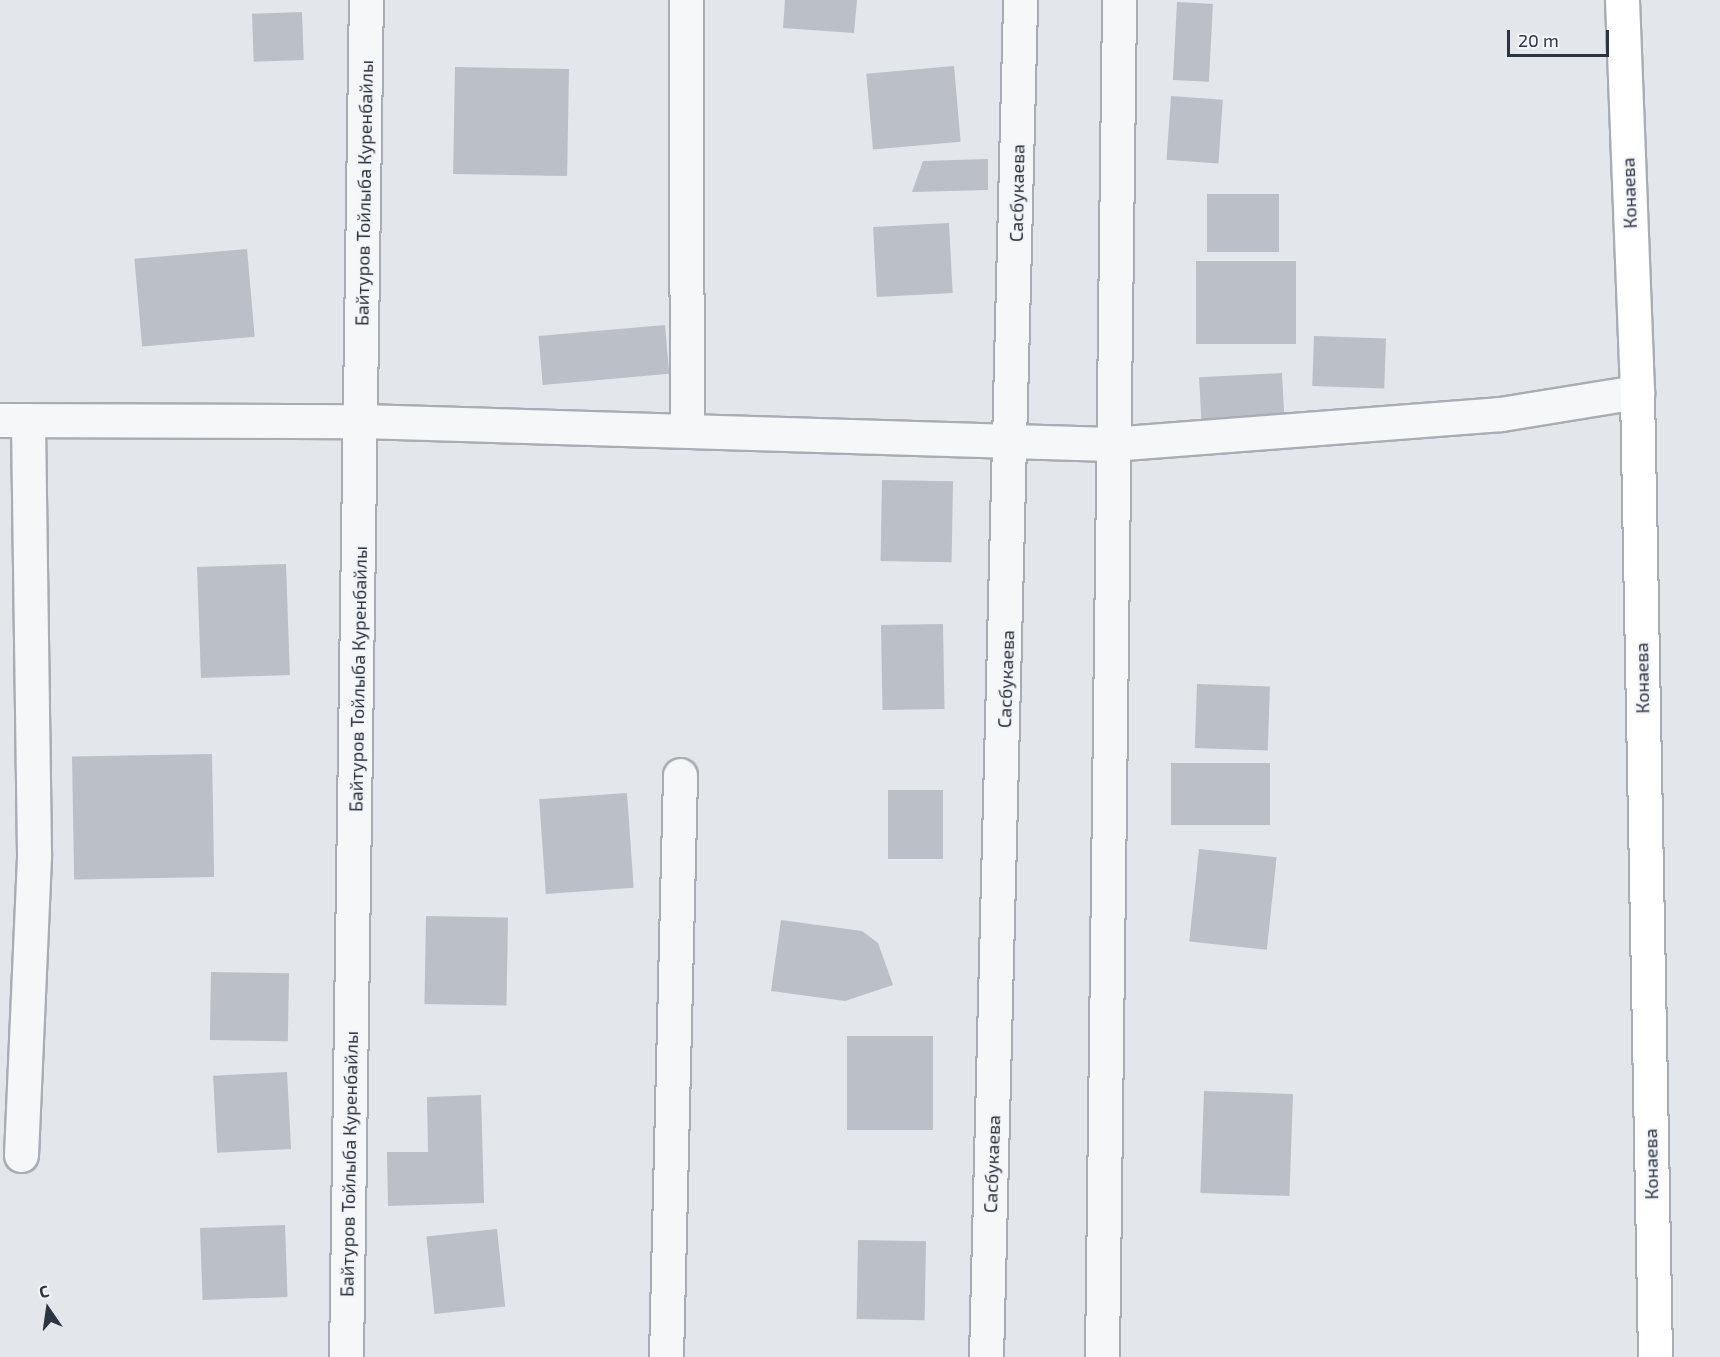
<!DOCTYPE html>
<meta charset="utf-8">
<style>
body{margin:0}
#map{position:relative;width:1720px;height:1357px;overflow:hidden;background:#e3e6eb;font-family:"Exo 2",sans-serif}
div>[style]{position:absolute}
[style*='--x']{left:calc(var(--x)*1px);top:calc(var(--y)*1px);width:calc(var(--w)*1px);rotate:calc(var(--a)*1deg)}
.building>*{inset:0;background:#bbbfc7;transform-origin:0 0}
.roads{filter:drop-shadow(2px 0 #a8adb5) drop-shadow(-2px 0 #a8adb5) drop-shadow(0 2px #a8adb5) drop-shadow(0 -2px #a8adb5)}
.street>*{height:33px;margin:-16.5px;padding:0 16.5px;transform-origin:16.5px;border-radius:16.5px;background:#f6f7f9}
.secondary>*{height:33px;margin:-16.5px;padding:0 16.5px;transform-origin:16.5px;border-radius:16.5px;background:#fff}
span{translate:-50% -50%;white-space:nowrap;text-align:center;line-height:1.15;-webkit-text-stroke:4.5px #f3f5f8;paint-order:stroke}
.street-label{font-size:18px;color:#2c3342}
.north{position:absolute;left:18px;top:1279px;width:60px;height:60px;-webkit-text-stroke:4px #f3f5f8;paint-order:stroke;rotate:347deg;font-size:16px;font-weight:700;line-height:24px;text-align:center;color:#2c3342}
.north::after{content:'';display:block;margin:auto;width:21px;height:27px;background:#2c3342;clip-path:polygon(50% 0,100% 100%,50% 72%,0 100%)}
.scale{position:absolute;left:1507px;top:30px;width:102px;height:27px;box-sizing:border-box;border:3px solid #2c3342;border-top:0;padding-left:8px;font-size:18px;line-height:21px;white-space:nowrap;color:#2c3342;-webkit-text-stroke:4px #f3f5f8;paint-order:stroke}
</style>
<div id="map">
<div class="building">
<i style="clip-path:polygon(785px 0,857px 0,854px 33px,783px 28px)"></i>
<i style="left:1177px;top:2px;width:36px;height:78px;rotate:3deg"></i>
<i style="left:302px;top:12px;width:48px;height:50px;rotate:88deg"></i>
<i style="left:954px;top:66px;width:76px;height:88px;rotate:85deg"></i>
<i style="left:455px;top:67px;width:114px;height:107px;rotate:1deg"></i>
<i style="left:1171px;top:96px;width:52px;height:64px;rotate:4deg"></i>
<i style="clip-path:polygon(988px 159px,988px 190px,912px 192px,923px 161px)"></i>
<i style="left:1207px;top:194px;width:72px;height:58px"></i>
<i style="left:949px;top:223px;width:70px;height:76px;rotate:87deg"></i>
<i style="left:247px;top:249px;width:88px;height:113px;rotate:85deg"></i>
<i style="left:1296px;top:261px;width:83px;height:100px;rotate:90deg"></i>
<i style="left:665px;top:325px;width:49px;height:127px;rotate:85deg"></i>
<i style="left:1314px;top:336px;width:72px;height:50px;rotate:2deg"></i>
<i style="left:1282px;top:373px;width:43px;height:83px;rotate:87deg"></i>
<i style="left:882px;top:480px;width:71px;height:81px;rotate:1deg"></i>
<i style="left:286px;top:564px;width:111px;height:89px;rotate:88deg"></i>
<i style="left:943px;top:624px;width:85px;height:62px;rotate:89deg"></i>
<i style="left:1197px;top:684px;width:73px;height:64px;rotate:2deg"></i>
<i style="left:212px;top:754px;width:123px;height:140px;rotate:89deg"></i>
<i style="left:1270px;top:763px;width:62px;height:99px;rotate:90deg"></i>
<i style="left:888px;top:790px;width:55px;height:69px"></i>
<i style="left:627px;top:793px;width:95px;height:88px;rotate:86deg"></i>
<i style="left:1199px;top:849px;width:78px;height:93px;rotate:6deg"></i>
<i style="left:426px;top:916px;width:82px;height:88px;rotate:1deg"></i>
<i style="clip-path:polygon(781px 920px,862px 931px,878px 943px,893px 985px,845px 1001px,771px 991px)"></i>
<i style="left:211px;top:972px;width:78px;height:68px;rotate:1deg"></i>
<i style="left:933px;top:1036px;width:94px;height:86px;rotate:90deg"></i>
<i style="left:287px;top:1072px;width:77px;height:74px;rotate:87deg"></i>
<i style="left:1204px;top:1091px;width:89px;height:102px;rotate:2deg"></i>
<i style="clip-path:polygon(481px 1095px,484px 1203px,388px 1206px,387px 1152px,428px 1152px,427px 1097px)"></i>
<i style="left:285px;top:1225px;width:72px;height:85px;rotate:88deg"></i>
<i style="left:497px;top:1229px;width:78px;height:71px;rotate:84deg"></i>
<i style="left:858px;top:1240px;width:68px;height:79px;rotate:1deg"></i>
</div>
<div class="roads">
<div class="street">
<i style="--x:686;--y:0;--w:430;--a:89.9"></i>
<i style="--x:0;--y:420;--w:362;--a:0.2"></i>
<i style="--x:362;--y:421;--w:749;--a:1.76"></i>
<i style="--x:1111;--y:444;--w:391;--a:-4.4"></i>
<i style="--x:1501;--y:414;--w:138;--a:-9.2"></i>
<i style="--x:21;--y:1155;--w:302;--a:-87.5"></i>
<i style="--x:34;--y:853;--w:433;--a:-90.8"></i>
<i style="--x:346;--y:1357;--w:1357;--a:-89.16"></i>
<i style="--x:666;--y:1357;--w:582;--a:-88.62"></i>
<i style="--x:986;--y:1357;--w:1357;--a:-88.56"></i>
<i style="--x:1102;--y:1357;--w:1357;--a:-89.28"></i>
</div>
<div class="secondary">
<i style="--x:1622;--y:0;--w:392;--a:87.8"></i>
<i style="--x:1637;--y:392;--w:965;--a:88.93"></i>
</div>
</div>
<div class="street-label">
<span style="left:364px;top:193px;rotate:-89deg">Байтуров Тойлыба Куренбайлы</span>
<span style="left:1017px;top:193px;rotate:-89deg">Сасбукаева</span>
<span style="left:1629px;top:193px;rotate:-92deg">Конаева</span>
<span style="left:1642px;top:678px;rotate:-91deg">Конаева</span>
<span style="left:358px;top:679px;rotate:-89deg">Байтуров Тойлыба Куренбайлы</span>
<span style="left:1006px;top:679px;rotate:-88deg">Сасбукаева</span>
<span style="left:349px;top:1164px;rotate:-89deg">Байтуров Тойлыба Куренбайлы</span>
<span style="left:992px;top:1164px;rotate:-88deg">Сасбукаева</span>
<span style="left:1651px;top:1164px;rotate:-91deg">Конаева</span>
</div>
<div class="north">С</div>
<div class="scale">20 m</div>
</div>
